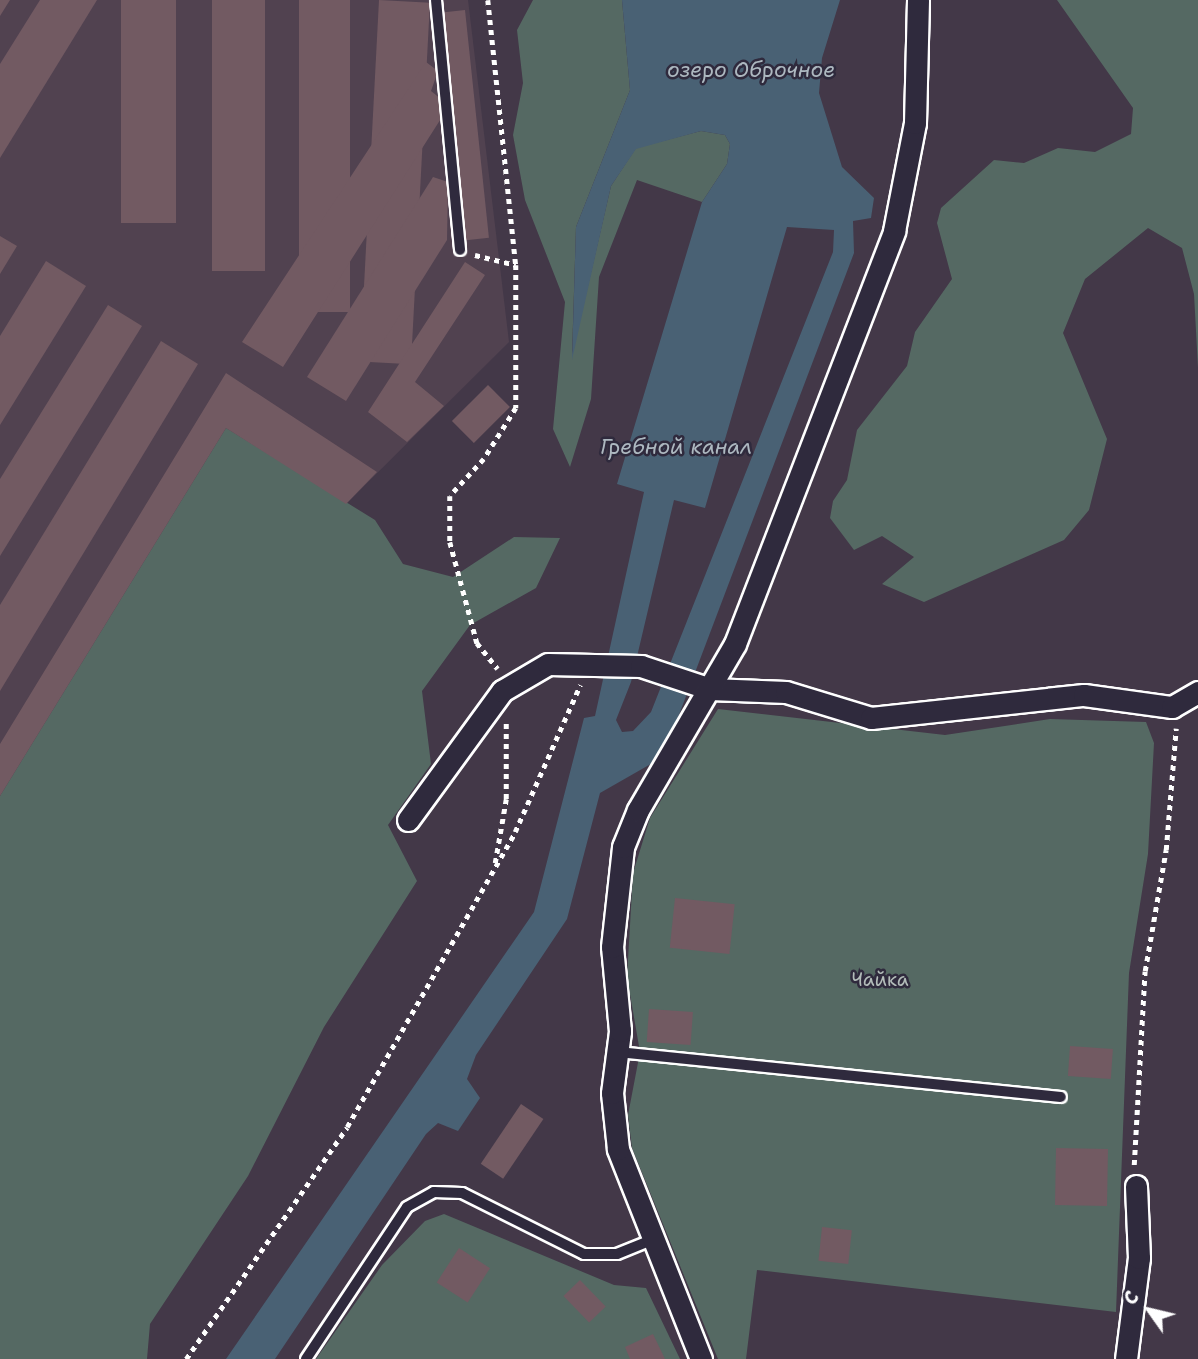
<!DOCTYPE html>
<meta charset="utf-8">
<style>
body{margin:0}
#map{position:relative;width:1198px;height:1359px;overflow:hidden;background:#433848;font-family:"Shantell Sans",sans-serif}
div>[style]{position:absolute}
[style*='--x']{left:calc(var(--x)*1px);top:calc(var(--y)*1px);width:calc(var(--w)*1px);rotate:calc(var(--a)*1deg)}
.built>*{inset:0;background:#514250}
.green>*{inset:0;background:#556963}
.water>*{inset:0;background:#496174}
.building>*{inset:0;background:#725a62;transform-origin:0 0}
.path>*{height:4.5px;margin-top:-2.25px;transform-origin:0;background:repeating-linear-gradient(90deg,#fff 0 5px,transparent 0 10px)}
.roads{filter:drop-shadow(2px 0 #fff) drop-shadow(-2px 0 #fff) drop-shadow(0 2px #fff) drop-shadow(0 -2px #fff)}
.service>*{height:10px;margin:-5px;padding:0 5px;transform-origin:5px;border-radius:5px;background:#2f2a3d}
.minor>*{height:21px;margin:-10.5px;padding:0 10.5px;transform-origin:10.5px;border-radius:10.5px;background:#2f2a3d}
span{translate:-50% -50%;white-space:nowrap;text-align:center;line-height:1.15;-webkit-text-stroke:5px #2f2a3d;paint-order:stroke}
.park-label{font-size:19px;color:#b2bcb9}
.water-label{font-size:21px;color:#adb8c0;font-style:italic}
.north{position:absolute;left:1114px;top:1275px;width:70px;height:70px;-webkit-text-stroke:5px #2f2a3d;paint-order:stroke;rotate:304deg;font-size:19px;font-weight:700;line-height:28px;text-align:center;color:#fff}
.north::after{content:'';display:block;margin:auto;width:24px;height:32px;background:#fff;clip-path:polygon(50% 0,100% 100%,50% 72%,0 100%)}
</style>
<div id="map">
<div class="built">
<i style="clip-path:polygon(0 0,468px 0,509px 342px,346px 504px,0 796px)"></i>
</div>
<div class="green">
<i style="clip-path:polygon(533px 0,622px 0,630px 90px,576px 227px,572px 355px,611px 186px,636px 148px,701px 131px,725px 135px,730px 144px,727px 164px,702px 202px,637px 180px,599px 277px,591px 399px,570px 467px,553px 429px,565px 302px,525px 200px,513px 135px,523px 83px,517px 30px)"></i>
<i style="clip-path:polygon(1057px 0,1198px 0,1198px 368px,1194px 294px,1182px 248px,1148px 228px,1085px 279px,1063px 333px,1107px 439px,1089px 510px,1064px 540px,924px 602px,882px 584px,914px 557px,882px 536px,854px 550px,830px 518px,833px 501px,847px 480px,857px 430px,907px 366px,915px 332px,952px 279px,937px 223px,941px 208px,994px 160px,1024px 163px,1058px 148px,1095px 152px,1131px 134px,1133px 108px)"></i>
<i style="clip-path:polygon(226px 428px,375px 520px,403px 564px,453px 577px,514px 537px,560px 538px,536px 588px,470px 625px,422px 691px,431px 764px,388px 825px,417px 881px,324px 1027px,248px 1176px,150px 1324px,147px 1359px,0 1359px,0 796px)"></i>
<i style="clip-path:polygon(718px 709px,945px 735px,1050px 719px,1146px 722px,1154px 743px,1148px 854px,1129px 973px,1116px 1312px,757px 1270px,746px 1359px,718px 1359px,632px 1148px,628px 1115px,640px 1052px,627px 977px,633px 873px,650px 818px)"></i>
<i style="clip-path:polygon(444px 1214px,614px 1285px,646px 1288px,680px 1359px,316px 1359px,382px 1265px,425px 1221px)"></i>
</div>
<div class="water">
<i style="clip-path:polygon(evenodd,622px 0,840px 0,822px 58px,819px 93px,842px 167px,874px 198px,871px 218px,853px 221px,854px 253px,663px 757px,600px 793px,567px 919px,476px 1055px,467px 1079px,480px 1098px,458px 1131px,438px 1123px,426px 1134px,275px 1359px,226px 1359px,534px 912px,584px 718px,595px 716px,644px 492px,617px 484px,702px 202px,727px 164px,730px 144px,725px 135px,701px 131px,636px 149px,611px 186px,572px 360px,576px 227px,630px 90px,622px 0,787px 227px,834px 230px,833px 252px,651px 712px,633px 731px,622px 732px,616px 720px,631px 682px,674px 500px,705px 508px,787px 227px)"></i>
</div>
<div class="building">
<i style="clip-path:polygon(0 0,10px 0,0 16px)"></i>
<i style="clip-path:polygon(40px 0,97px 0,0 158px,0 64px)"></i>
<i style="left:121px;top:0;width:55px;height:223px"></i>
<i style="left:212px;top:0;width:53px;height:271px"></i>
<i style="left:299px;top:0;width:51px;height:312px"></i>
<i style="left:379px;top:0;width:51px;height:362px;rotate:3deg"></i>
<i style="left:465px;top:10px;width:229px;height:23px;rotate:84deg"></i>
<i style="clip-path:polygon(426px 62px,438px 71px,431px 91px,441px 99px,442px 117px,283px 367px,242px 342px)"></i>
<i style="clip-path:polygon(433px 177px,448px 182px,447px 240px,346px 401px,307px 377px)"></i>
<i style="clip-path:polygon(0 236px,17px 246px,0 274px)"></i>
<i style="clip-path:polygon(46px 261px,86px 286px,0 425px,0 336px)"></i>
<i style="clip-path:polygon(465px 262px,485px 275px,415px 382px,444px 406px,407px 442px,368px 412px)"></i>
<i style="clip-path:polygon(108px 305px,142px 326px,0 556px,0 479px)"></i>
<i style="clip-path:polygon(161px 341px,198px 364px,0 691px,0 605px)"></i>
<i style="clip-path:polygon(226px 373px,377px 472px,346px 504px,226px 428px,0 796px,0 744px)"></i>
<i style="left:488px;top:385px;width:31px;height:51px;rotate:45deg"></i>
<i style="left:675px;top:898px;width:60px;height:50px;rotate:6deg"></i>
<i style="left:649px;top:1009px;width:44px;height:33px;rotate:4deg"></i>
<i style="left:1070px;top:1046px;width:43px;height:30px;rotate:4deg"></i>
<i style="left:521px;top:1104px;width:27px;height:72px;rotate:34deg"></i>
<i style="left:1056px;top:1148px;width:52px;height:57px;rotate:1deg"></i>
<i style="left:822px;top:1227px;width:30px;height:34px;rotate:6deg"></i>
<i style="left:459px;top:1248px;width:37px;height:41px;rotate:33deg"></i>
<i style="left:580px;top:1280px;width:37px;height:23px;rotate:46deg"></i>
<i style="clip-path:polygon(653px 1334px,665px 1359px,630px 1359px,625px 1347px)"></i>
</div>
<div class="path">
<i style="--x:488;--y:0;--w:266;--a:84"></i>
<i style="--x:475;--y:255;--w:42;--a:13.7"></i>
<i style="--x:516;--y:265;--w:143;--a:90"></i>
<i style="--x:516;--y:408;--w:60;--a:122.1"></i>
<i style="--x:484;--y:459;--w:50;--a:132.6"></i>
<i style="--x:450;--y:496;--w:46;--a:90"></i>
<i style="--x:450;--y:542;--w:105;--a:75"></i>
<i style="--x:477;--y:643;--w:33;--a:51"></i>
<i style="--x:495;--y:863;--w:65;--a:-80.2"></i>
<i style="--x:506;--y:799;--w:76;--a:-90"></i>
<i style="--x:1134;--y:1165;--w:194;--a:-86.8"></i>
<i style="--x:1145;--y:971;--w:123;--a:-80.2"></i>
<i style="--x:1166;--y:850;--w:122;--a:-85.3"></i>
<i style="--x:186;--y:1359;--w:282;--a:-55.2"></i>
<i style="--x:347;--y:1127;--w:339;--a:-60.3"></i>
<i style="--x:515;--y:832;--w:161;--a:-66.1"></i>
</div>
<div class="roads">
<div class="service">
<i style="--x:436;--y:0;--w:251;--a:84.5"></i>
<i style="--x:618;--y:1052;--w:445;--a:5.8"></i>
<i style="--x:306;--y:1359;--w:182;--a:-56.4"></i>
<i style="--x:407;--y:1207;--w:31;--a:-29"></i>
<i style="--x:434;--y:1192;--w:28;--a:2"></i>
<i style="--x:462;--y:1193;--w:136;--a:26.6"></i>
<i style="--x:584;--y:1254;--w:33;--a:0"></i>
<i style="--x:617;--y:1254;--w:37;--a:-22"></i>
</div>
<div class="minor">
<i style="--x:408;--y:820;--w:160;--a:-53.9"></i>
<i style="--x:502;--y:691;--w:53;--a:-30.4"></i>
<i style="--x:548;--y:664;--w:93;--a:1.2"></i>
<i style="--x:641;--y:666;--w:73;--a:18.4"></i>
<i style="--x:710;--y:689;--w:76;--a:2.3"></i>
<i style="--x:786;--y:692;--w:89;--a:17"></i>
<i style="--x:871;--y:718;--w:214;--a:-6.2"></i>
<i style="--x:1084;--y:695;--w:89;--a:7.8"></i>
<i style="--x:1172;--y:707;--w:30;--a:-30"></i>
<i style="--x:701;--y:1359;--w:226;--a:-111.6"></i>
<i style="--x:618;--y:1149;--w:56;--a:-96.1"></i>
<i style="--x:612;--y:1093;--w:63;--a:-82.6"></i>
<i style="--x:620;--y:1031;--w:84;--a:-95.4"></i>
<i style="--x:612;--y:947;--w:101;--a:-83.7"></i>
<i style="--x:623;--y:847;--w:40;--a:-68"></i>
<i style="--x:638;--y:810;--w:192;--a:-59.7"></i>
<i style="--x:735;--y:644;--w:443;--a:-68.9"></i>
<i style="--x:894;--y:231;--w:110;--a:-79"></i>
<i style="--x:915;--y:123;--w:123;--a:-88.6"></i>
<i style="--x:1126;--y:1359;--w:102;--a:-82.7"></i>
<i style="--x:1139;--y:1258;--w:72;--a:-92.4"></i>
</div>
</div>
<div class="park-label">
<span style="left:880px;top:980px">Чайка</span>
</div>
<div class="water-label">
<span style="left:751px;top:70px">озеро Оброчное</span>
<span style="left:676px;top:447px">Гребной канал</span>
</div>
<div class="north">С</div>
</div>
